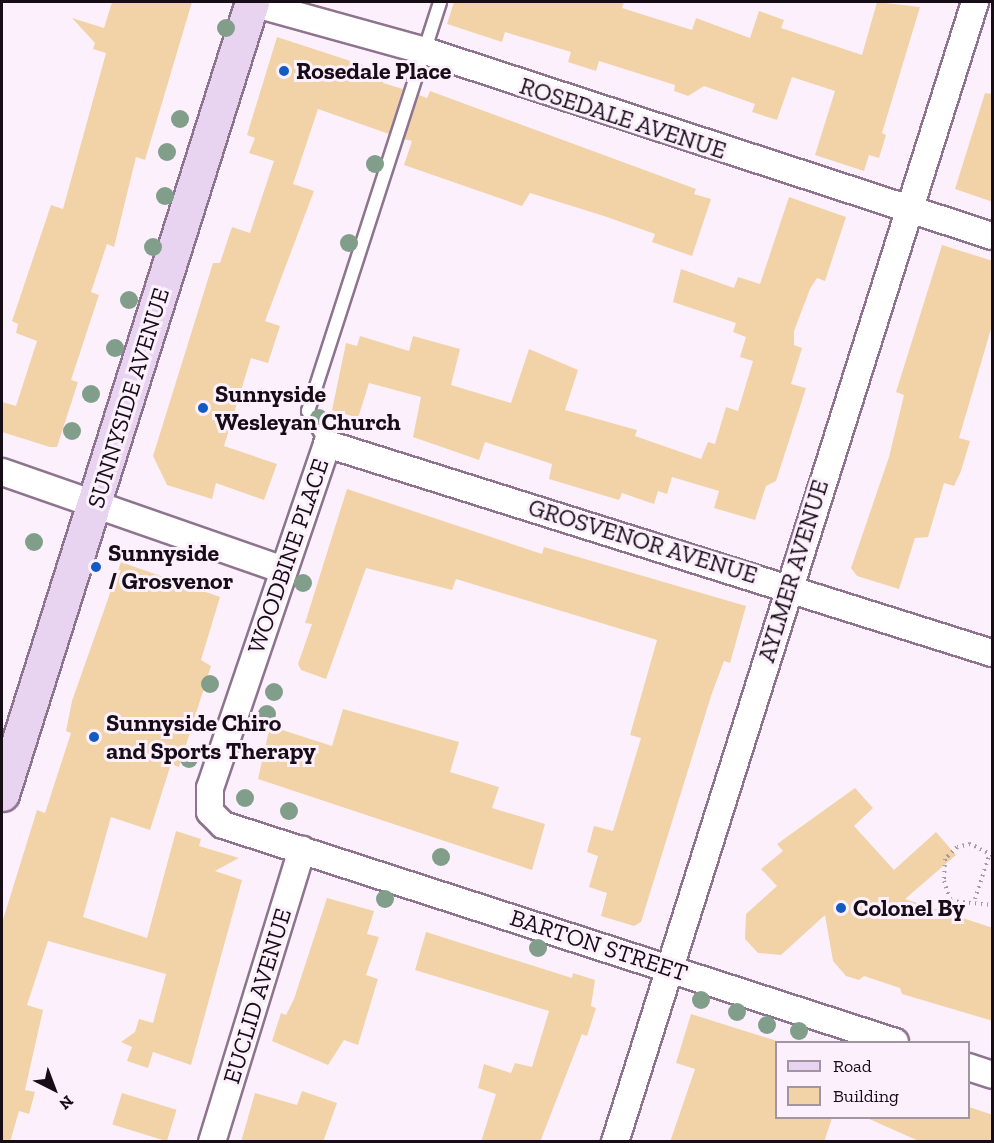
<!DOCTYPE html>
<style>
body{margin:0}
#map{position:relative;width:994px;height:1143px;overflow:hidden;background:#fcf0fc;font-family:"Zilla Slab",serif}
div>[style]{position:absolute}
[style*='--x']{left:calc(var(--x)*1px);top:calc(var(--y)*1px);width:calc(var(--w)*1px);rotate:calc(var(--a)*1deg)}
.building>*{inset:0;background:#f2d3a8;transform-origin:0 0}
.path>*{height:4px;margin-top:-2px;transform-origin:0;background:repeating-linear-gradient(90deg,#a499a4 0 1.5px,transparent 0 6px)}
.roads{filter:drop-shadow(2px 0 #8e748e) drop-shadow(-2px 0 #8e748e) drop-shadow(0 2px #8e748e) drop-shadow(0 -2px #8e748e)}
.lane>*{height:12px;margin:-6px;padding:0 6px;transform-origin:6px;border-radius:6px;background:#fff}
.street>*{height:26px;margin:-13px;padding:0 13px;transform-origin:13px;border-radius:13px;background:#fff}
.secondary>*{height:33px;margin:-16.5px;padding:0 16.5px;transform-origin:16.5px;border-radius:16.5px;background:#e8d4f1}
.trees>*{width:18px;height:18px;margin:-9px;border-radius:50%;background:#819e8b}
.dots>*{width:16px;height:16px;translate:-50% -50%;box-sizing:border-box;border:3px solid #fcf0fc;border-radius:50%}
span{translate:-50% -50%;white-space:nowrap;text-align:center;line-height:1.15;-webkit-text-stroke:6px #fcf0fc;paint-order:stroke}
.poi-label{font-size:24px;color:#160d16;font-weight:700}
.left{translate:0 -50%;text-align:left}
.street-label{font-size:24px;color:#160d16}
.frame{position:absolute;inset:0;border:3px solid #160d16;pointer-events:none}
.legend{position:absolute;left:775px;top:1041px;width:195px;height:78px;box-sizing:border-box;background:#fcf0fc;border:2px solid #a095a0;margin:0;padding:8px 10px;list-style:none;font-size:18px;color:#160d16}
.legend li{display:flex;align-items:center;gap:12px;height:30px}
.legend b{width:30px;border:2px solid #a095a0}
.north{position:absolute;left:24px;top:1059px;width:60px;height:60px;-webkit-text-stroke:4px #fcf0fc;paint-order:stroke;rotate:138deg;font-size:16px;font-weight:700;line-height:24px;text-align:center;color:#160d16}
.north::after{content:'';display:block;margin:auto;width:21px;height:27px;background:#160d16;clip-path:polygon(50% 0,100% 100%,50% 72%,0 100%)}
</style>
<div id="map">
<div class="building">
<i style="clip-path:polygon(112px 2px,192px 2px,145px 160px,136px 157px,114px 247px,107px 244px,91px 292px,99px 295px,71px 380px,78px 382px,57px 447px,50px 447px,2px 432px,2px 402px,16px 406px,37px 341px,16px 333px,18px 324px,12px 321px,51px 205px,63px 209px,106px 53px,93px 49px,95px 43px,72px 18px,104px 28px)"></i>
<i style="clip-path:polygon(454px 2px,624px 2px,622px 8px,692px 30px,696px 18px,750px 38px,759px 11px,784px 20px,781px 28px,862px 55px,877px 2px,920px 7px,882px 133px,886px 135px,879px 158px,869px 155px,864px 171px,815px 155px,835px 91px,792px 77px,777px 120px,752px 112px,755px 104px,704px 86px,688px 96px,674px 91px,675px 85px,599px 61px,596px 71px,568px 62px,571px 52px,505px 32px,502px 42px,447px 24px)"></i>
<i style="clip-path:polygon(277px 37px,372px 68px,385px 76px,383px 83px,403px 89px,389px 134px,318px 109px,293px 184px,314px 191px,265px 321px,280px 326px,268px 363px,251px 358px,224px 446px,277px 464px,264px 500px,216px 483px,212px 499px,167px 485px,153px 456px,213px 263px,220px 263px,232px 227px,250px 233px,274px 161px,249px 153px,255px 138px,247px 135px)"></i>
<i style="clip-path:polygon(430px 91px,696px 189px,694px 194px,711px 199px,692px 256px,652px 242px,655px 234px,604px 216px,530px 193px,522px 206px,404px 165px,412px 141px,404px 139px,419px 95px,427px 98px)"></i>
<i style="clip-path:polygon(985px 93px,993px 94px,993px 202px,955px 189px)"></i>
<i style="clip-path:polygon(789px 197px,846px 217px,825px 281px,817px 278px,810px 289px,794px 331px,794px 345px,802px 348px,791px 384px,806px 388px,776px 481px,766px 486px,755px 520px,714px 508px,719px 491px,672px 477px,667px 494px,658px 491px,654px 504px,622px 493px,619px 500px,549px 479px,552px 464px,485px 442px,479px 460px,413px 437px,421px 397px,369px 383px,358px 418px,332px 410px,346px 343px,357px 346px,360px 336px,409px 351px,413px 336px,460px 349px,451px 385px,511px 403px,529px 349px,578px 370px,565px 410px,637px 430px,635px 436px,701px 459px,708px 442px,715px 444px,726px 407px,738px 411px,753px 361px,740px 357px,746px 337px,733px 332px,736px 323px,673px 302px,681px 269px,734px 288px,738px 277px,760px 284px)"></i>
<i style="clip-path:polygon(942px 245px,993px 261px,993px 322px,959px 438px,970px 441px,961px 471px,954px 486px,944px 483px,928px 537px,915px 538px,899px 589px,857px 576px,851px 568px,889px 457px,904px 395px,896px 392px)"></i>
<i style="clip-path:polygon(347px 489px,542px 554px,544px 547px,746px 606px,730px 663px,724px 661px,711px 696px,641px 922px,634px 926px,601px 916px,607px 893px,589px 887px,598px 856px,587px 852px,594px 826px,613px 831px,641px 738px,630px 735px,657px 640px,456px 579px,452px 590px,366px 568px,326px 679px,301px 670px,298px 664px,312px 624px,305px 623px)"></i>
<i style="clip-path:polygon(121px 562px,220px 597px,201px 660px,211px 666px,179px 767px,171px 764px,150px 830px,111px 817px,83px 917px,147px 938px,176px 831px,201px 839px,199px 846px,239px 858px,215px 871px,242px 880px,191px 1065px,153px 1052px,148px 1068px,127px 1061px,132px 1047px,121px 1042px,135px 1032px,139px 1019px,153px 1023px,166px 974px,48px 941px,27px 1005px,43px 1010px,25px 1090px,35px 1092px,29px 1114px,19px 1111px,10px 1142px,2px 1142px,2px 923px,37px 810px,45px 813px,71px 733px,66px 731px,72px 701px)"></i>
<i style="clip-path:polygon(343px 709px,459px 742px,450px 772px,499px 787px,492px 808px,545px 824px,532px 870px,258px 779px,270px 726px,332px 746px)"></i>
<i style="clip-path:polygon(855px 788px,873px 808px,854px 826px,894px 870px,936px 832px,956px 855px,905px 899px,993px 928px,993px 1021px,902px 994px,900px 988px,864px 976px,859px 980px,846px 976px,833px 961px,825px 915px,781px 955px,758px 953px,745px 939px,746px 914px,777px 886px,761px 869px,783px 851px,777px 844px)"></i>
<i style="clip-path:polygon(327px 898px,374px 911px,367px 934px,379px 937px,366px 975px,378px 979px,358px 1045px,344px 1040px,328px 1065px,272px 1041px,281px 1013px,286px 1015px,294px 999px)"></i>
<i style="clip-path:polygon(426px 932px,572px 978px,573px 973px,595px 980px,591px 1006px,596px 1008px,587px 1036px,582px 1034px,540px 1142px,481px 1142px,496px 1094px,478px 1088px,484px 1064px,511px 1073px,515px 1063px,532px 1067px,549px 1011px,415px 970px)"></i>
<i style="clip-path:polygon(691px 1014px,777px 1041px,777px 1118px,832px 1118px,824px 1142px,670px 1142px,695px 1069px,676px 1063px)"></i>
<i style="clip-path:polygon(302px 1091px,337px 1103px,323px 1142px,241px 1142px,255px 1093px,297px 1105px)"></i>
<i style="left:122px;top:1093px;width:57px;height:33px;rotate:17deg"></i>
<i style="clip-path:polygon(969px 1107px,993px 1115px,993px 1142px,921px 1142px,867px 1118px,969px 1118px)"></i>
</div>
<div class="path">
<i style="--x:992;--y:855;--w:25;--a:-153"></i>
<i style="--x:970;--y:844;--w:13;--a:167"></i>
<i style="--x:957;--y:847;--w:17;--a:135"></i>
<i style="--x:945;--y:859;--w:22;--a:93"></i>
<i style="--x:944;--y:881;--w:21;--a:71"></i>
<i style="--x:951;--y:901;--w:41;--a:5.6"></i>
<i style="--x:975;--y:899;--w:45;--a:-72"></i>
</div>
<div class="roads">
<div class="lane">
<i style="--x:327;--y:444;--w:38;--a:-120"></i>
<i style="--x:308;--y:411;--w:430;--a:-72.1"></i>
</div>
<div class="street">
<i style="--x:252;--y:3;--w:180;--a:15.5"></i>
<i style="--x:425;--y:51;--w:596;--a:18.07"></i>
<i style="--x:2;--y:472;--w:298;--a:19.2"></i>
<i style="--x:895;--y:1042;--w:706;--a:-162.1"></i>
<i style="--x:223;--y:825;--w:18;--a:-135"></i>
<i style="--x:210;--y:812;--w:24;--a:-90"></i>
<i style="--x:210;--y:788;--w:363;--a:-71.2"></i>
<i style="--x:327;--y:444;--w:697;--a:17.45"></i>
<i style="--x:968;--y:1067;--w:25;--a:18"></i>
<i style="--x:212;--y:1142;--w:306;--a:-72.9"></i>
<i style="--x:615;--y:1142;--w:1195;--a:-72.47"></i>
</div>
<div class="secondary">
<i style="--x:2;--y:794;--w:831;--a:-72.48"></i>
</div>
</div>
<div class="trees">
<i style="left:226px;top:28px"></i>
<i style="left:180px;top:119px"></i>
<i style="left:167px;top:152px"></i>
<i style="left:375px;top:164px"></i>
<i style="left:165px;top:196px"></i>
<i style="left:349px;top:243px"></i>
<i style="left:153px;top:247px"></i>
<i style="left:129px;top:300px"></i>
<i style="left:115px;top:348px"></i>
<i style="left:91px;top:394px"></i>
<i style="left:319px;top:418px"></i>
<i style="left:72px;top:431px"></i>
<i style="left:34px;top:542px"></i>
<i style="left:303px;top:583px"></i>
<i style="left:210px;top:684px"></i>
<i style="left:274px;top:692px"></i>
<i style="left:267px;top:714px"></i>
<i style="left:189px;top:759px"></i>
<i style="left:245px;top:798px"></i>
<i style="left:289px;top:811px"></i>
<i style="left:441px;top:857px"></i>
<i style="left:385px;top:899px"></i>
<i style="left:538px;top:948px"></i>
<i style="left:701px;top:1000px"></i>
<i style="left:737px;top:1012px"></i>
<i style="left:767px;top:1025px"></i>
<i style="left:799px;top:1031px"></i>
</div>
<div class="dots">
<i style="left:284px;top:71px;background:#135ac4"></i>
<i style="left:203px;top:408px;background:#135ac4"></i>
<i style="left:96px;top:567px;background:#135ac4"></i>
<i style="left:94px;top:737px;background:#135ac4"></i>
<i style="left:841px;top:908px;background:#135ac4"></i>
</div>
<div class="poi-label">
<span class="left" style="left:296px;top:71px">Rosedale Place</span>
<span class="left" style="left:215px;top:408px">Sunnyside<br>Wesleyan Church</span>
<span class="left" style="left:108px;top:567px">Sunnyside<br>/ Grosvenor</span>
<span class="left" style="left:106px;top:737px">Sunnyside Chiro<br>and Sports Therapy</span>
<span class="left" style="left:853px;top:908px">Colonel By</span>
</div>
<div class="street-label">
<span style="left:623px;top:118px;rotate:18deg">ROSEDALE AVENUE</span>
<span style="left:128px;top:398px;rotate:-73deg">SUNNYSIDE AVENUE</span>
<span style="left:643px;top:541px;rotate:17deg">GROSVENOR AVENUE</span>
<span style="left:288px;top:556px;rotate:-71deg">WOODBINE PLACE</span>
<span style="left:793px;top:571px;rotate:-73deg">AYLMER AVENUE</span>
<span style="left:599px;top:945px;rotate:18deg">BARTON STREET</span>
<span style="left:257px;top:996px;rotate:-73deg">EUCLID AVENUE</span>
</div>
<div class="frame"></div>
<ul class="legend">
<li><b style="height:8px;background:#e8d4f1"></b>Road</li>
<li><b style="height:16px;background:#f2d3a8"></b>Building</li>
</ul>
<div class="north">N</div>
</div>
